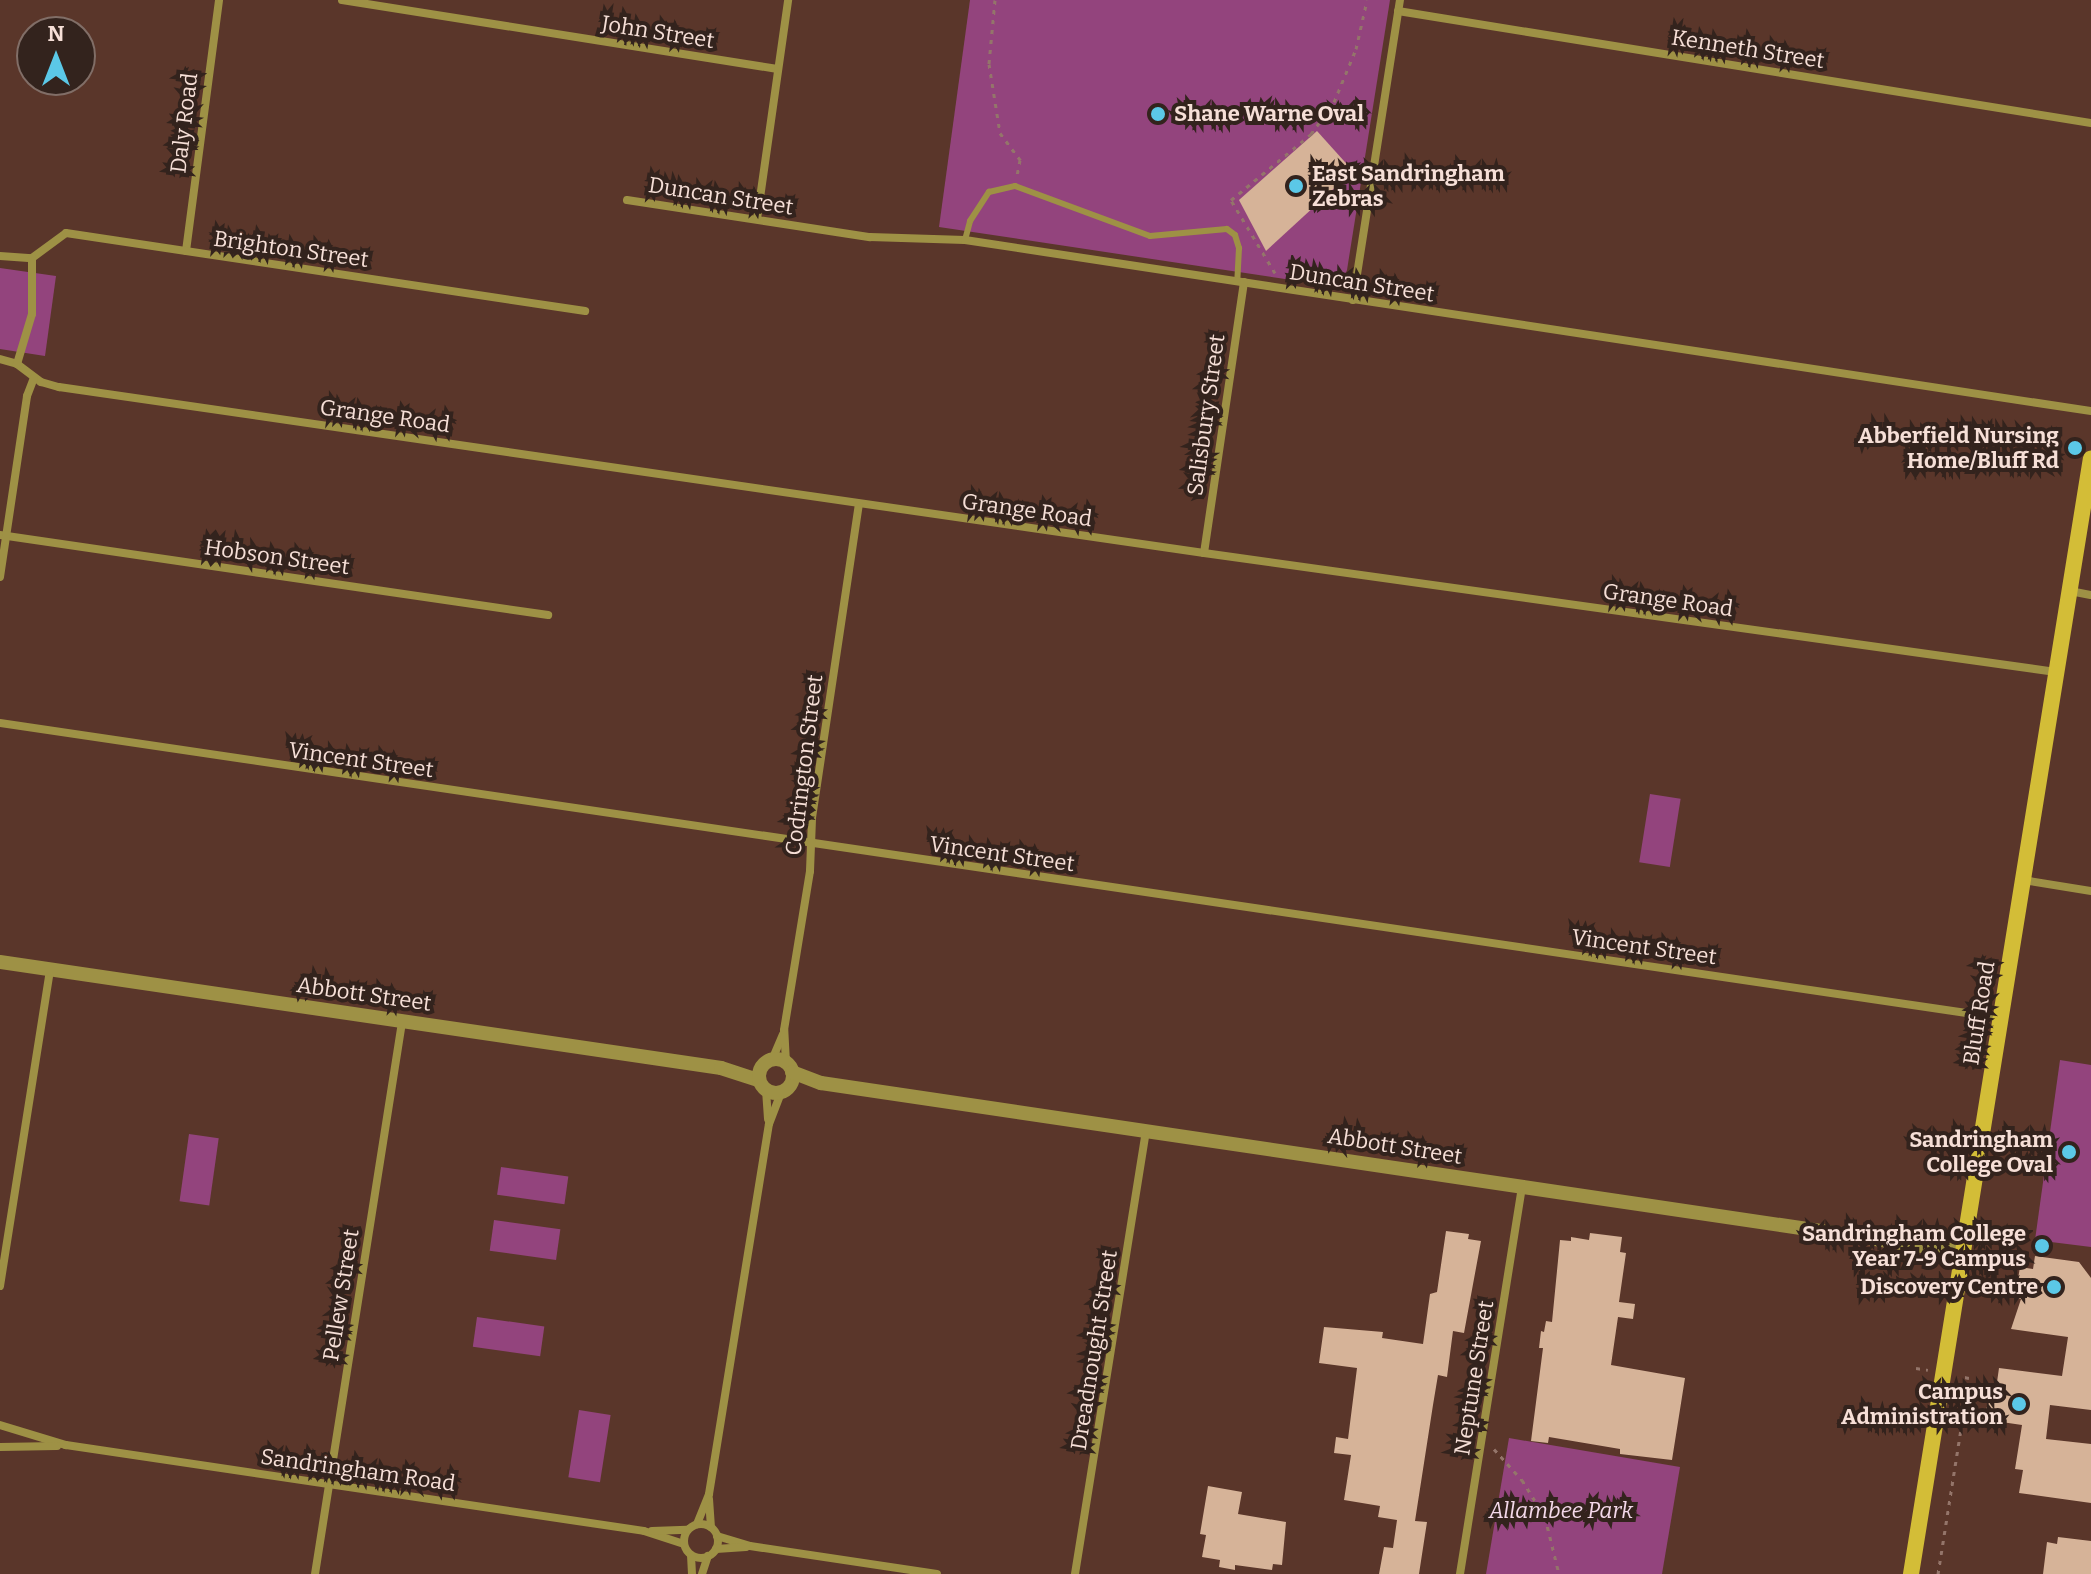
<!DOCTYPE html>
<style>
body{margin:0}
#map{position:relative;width:2091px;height:1574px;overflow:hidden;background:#5a362a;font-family:Bitter,serif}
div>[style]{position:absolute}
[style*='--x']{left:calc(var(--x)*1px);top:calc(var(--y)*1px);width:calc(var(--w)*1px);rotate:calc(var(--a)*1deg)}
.green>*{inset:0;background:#93447d;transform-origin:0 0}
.building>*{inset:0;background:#d6b398}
.path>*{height:3px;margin-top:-1.5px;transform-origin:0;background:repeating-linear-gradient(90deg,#94756a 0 4px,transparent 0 10px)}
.service>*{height:6px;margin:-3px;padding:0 3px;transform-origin:3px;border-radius:3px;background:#9e9145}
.minor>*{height:8px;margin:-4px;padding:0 4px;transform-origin:4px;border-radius:4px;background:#9e9145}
.minor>.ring{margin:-4px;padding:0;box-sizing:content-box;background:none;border:8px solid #9e9145;border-radius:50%}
.tertiary>*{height:14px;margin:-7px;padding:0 7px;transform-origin:7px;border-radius:7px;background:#9e9145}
.tertiary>.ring{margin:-7px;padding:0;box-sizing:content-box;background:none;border:14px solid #9e9145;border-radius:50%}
.secondary>*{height:16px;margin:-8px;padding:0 8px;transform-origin:8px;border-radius:8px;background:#d3bd37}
.dots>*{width:22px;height:22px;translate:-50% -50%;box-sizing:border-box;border:4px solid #33231d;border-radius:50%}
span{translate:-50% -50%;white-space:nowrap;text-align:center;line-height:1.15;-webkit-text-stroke:8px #33231d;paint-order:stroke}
.street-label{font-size:22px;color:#f6dfd7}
.poi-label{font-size:22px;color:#f6dfd7;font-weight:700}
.left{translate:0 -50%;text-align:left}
.right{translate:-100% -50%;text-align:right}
.park-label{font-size:22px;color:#f4d9ea;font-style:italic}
.north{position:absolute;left:16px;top:16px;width:80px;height:80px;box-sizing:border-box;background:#33231d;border:2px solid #816e67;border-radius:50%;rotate:0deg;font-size:22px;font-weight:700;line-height:32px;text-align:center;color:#f6dfd7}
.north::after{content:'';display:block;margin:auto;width:28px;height:36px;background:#5bc8e7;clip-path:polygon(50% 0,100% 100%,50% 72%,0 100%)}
</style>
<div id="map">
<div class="green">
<i style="clip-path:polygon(970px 0,1390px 0,1347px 270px,1343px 280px,1325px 285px,939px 227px)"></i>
<i style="clip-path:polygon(0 268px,56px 276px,45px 356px,0 349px)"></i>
<i style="left:1650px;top:794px;width:31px;height:69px;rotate:9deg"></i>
<i style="clip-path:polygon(2060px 1060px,2091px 1065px,2091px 1247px,2035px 1240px)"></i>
<i style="left:189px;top:1134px;width:30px;height:68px;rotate:8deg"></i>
<i style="left:501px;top:1167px;width:68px;height:28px;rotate:8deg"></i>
<i style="left:494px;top:1220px;width:67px;height:31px;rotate:8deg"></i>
<i style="left:477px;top:1317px;width:68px;height:30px;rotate:8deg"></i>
<i style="left:579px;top:1410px;width:32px;height:68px;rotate:9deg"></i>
<i style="clip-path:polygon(1509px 1438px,1680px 1467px,1662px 1574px,1486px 1574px)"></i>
</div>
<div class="building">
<i style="clip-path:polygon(1317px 131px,1353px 171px,1266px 251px,1239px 200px)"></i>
<i style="clip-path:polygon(1446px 1231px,1469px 1234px,1468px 1239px,1481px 1241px,1464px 1333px,1453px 1331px,1447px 1377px,1438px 1375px,1433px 1405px,1415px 1521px,1427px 1522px,1419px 1574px,1379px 1574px,1384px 1547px,1393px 1548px,1397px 1520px,1378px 1517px,1380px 1506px,1344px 1500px,1351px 1455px,1334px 1453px,1336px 1437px,1348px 1439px,1357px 1368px,1319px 1363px,1324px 1327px,1383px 1332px,1382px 1338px,1423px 1344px,1430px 1294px,1437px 1292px)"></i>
<i style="clip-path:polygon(1590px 1233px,1622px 1237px,1620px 1252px,1626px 1253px,1619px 1302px,1635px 1304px,1633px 1319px,1618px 1317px,1611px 1365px,1685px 1378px,1672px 1460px,1620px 1454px,1620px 1449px,1549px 1437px,1548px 1443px,1531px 1441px,1543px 1348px,1539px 1348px,1541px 1331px,1544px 1332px,1546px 1321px,1552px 1322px,1560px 1240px,1571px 1241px,1571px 1237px,1589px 1240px)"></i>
<i style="clip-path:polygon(2035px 1256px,2079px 1262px,2091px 1278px,2091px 1410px,2050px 1405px,2046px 1439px,2091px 1444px,2091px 1503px,2019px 1493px,2023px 1470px,2015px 1469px,2022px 1425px,1981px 1419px,1996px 1389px,1999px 1368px,2062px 1376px,2068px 1337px,2011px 1329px,2021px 1299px,2015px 1297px,2020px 1267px,2033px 1269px)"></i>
<i style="clip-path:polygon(1208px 1486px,1242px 1492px,1238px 1514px,1286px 1522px,1282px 1565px,1273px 1564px,1272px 1570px,1235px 1565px,1235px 1570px,1219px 1567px,1220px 1560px,1202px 1557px,1206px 1535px,1200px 1534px)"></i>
<i style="clip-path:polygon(2058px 1537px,2091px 1541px,2091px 1574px,2043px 1574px,2047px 1542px,2057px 1544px)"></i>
</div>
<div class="path">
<i style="--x:995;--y:0;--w:64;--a:95.4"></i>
<i style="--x:989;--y:64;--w:70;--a:80.9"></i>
<i style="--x:1000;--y:133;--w:34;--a:53"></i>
<i style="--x:1020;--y:160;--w:15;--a:101"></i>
<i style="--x:1275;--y:273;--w:85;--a:-121.1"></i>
<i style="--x:1231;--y:200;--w:104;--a:-39.5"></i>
<i style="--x:1311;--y:134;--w:39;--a:-54"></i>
<i style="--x:1334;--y:102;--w:57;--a:-67.5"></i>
<i style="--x:1356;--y:49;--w:50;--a:-77.3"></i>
<i style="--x:1916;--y:1368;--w:12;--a:9"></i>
<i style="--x:1494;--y:1449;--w:42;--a:47.9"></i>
<i style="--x:1522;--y:1480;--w:44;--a:58.1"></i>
<i style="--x:1545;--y:1517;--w:59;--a:76.2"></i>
<i style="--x:1938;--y:1574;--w:198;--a:-81"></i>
<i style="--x:1969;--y:1378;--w:10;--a:-169"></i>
</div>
<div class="service">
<i style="--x:965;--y:240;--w:20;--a:-75"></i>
<i style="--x:970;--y:221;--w:35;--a:-57"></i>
<i style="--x:989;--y:192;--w:27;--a:-13"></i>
<i style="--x:1015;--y:186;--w:144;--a:20.3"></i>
<i style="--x:1150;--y:236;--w:77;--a:-5.2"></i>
<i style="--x:1227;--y:229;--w:10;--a:37"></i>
<i style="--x:1235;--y:235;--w:14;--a:73"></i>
<i style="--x:1239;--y:248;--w:33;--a:93"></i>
</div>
<div class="minor">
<i style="--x:342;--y:0;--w:441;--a:9"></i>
<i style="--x:1398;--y:11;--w:702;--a:9.18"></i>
<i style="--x:627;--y:200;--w:246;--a:8.7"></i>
<i style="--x:870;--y:237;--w:95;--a:1.8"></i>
<i style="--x:965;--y:240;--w:1139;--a:8.64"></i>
<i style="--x:757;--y:219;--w:221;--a:-81.9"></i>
<i style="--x:186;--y:251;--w:253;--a:-82.5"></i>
<i style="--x:0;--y:256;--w:32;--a:4"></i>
<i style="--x:32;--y:258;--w:42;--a:-36.3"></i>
<i style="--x:66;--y:233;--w:525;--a:8.55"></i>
<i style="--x:1353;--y:300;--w:304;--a:-81.1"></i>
<i style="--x:0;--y:359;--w:18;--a:16"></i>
<i style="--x:17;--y:364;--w:30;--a:37"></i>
<i style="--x:41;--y:382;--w:19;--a:16"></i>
<i style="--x:59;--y:387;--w:1157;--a:8.25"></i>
<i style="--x:1204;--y:553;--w:860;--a:7.95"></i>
<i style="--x:17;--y:364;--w:52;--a:-73.3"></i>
<i style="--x:32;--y:314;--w:56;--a:-90"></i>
<i style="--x:0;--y:535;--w:554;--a:8.31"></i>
<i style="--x:1204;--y:553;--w:274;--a:-81.6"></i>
<i style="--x:0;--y:577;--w:183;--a:-81.5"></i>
<i style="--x:27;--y:396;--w:19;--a:-69"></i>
<i style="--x:2070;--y:591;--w:21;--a:11"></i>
<i style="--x:0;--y:723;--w:2022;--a:8.39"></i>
<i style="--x:2023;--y:880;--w:69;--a:9.2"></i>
<i style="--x:772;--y:1060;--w:28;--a:-67"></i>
<i style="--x:786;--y:1063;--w:33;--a:-93"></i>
<i style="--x:784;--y:1030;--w:161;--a:-80.7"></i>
<i style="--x:810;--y:871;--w:53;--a:-87.8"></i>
<i style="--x:812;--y:818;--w:317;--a:-81.5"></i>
<i style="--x:766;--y:1090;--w:29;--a:86"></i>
<i style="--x:0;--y:1286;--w:321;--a:-81"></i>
<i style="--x:0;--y:1425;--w:69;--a:16.9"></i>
<i style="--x:66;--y:1445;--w:584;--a:8.46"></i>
<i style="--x:644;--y:1531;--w:42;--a:18"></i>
<i style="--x:0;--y:1447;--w:57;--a:-1"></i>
<i style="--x:709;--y:1499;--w:28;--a:86"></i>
<i class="ring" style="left:684px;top:1524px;width:26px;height:26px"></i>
<i style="--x:697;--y:1524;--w:32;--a:-68"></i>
<i style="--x:709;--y:1494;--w:375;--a:-80.8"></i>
<i style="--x:769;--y:1124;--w:33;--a:-69"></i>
<i style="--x:652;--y:1531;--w:35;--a:-2"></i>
<i style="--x:717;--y:1536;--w:34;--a:17"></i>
<i style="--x:750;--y:1546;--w:189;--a:8.5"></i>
<i style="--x:716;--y:1549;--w:30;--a:-4"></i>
<i style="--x:691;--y:1555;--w:19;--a:87"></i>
<i style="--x:315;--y:1574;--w:559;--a:-81.04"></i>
<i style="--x:702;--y:1574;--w:19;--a:-72"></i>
<i style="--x:1075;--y:1574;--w:448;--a:-80.9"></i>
<i style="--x:1460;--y:1574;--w:392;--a:-80.9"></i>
</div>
<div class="tertiary">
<i style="--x:0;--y:962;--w:729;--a:8.36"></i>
<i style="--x:721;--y:1068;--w:40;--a:18"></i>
<i class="ring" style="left:759px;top:1059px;width:20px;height:20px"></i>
<i style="--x:792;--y:1072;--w:31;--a:21"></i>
<i style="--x:821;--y:1083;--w:1154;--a:8.42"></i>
</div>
<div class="secondary">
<i style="--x:1911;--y:1574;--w:1130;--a:-80.84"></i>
</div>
<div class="dots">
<i style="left:1158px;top:114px;background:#5bc8e7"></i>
<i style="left:1296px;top:186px;background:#5bc8e7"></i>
<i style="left:2075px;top:448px;background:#5bc8e7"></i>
<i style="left:2069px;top:1152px;background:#5bc8e7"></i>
<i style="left:2042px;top:1246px;background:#5bc8e7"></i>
<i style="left:2054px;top:1287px;background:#5bc8e7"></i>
<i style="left:2019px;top:1404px;background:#5bc8e7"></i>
</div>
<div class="street-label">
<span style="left:658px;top:32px;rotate:9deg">John Street</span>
<span style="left:1748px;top:49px;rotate:9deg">Kenneth Street</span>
<span style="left:184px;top:123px;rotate:-83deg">Daly Road</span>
<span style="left:721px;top:196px;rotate:9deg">Duncan Street</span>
<span style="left:291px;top:249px;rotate:8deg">Brighton Street</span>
<span style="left:1362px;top:283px;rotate:9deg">Duncan Street</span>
<span style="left:1206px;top:415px;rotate:-82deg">Salisbury Street</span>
<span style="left:385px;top:416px;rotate:8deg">Grange Road</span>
<span style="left:1027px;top:510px;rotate:8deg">Grange Road</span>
<span style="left:277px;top:557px;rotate:8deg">Hobson Street</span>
<span style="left:1668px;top:600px;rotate:8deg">Grange Road</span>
<span style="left:361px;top:760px;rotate:8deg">Vincent Street</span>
<span style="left:804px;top:765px;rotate:-83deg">Codrington Street</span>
<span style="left:1002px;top:854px;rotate:8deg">Vincent Street</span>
<span style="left:1644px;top:947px;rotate:8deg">Vincent Street</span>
<span style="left:364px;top:994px;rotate:8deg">Abbott Street</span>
<span style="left:1979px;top:1013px;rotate:-81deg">Bluff Road</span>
<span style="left:1395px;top:1146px;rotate:9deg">Abbott Street</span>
<span style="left:341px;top:1295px;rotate:-81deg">Pellew Street</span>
<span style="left:1094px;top:1350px;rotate:-81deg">Dreadnought Street</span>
<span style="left:1474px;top:1378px;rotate:-81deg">Neptune Street</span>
<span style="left:358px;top:1470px;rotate:8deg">Sandringham Road</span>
</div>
<div class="poi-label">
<span class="left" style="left:1174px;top:114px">Shane Warne Oval</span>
<span class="left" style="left:1312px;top:186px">East Sandringham<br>Zebras</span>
<span class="right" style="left:2059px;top:448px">Abberfield Nursing<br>Home/Bluff Rd</span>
<span class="right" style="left:2053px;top:1152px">Sandringham<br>College Oval</span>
<span class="right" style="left:2026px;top:1246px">Sandringham College<br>Year 7-9 Campus</span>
<span class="right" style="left:2038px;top:1287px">Discovery Centre</span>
<span class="right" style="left:2003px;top:1404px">Campus<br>Administration</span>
</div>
<div class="park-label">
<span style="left:1561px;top:1511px">Allambee Park</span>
</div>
<div class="north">N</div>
</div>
